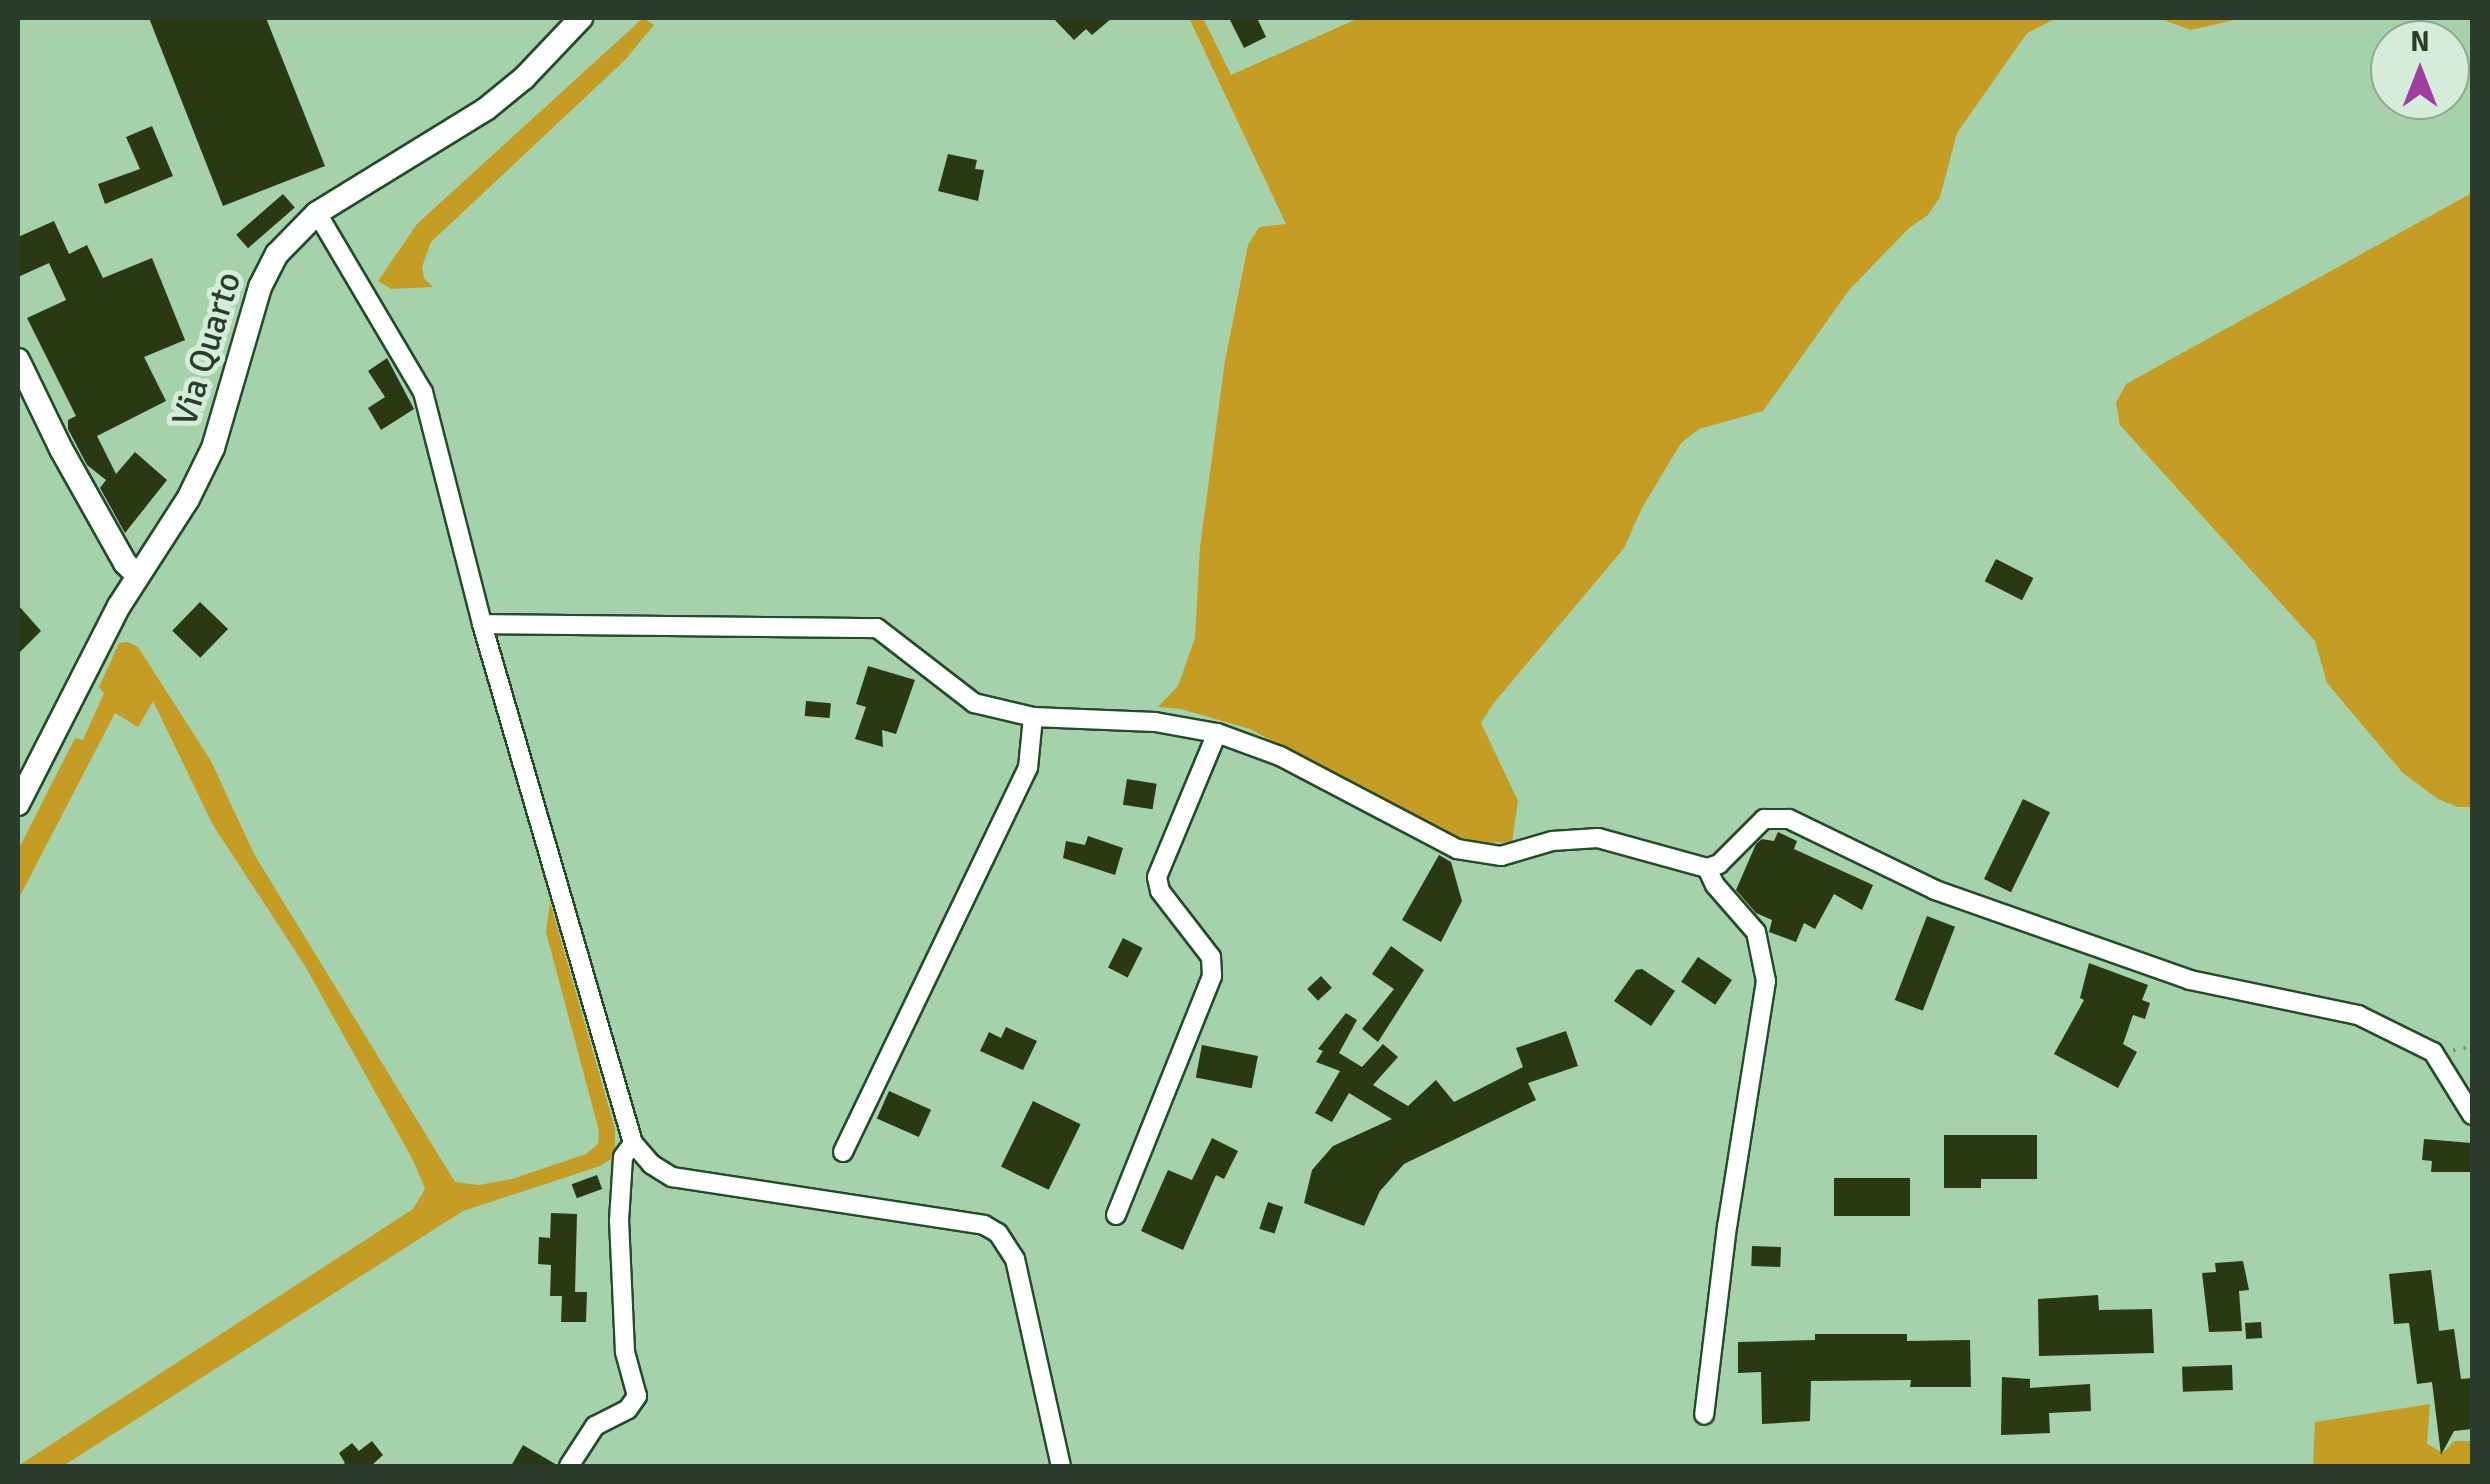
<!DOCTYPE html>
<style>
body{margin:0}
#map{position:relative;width:2490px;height:1484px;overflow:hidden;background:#a5d1ab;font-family:Signika,sans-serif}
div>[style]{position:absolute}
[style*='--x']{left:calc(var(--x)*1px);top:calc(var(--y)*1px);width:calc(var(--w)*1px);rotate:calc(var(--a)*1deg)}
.green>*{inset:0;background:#c59d24}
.building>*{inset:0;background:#2a3912;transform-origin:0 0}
.path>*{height:4px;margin-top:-2px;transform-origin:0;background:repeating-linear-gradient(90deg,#76987b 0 2.5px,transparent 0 10.5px)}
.roads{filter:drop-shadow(2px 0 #244c2b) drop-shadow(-2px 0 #244c2b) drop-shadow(0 2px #244c2b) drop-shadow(0 -2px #244c2b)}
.minor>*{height:18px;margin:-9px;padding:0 9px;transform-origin:9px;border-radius:9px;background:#fff}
.tertiary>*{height:22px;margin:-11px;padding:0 11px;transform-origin:11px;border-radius:11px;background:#fff}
span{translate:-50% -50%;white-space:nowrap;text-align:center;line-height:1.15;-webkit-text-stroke:10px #d5ecd8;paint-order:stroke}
.street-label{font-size:35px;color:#2b3c2d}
.frame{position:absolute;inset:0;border:20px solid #2b3c2d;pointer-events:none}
.north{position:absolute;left:2370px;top:20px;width:100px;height:100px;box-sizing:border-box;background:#d5ecd8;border:2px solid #91a694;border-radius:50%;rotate:0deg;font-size:28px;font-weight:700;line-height:40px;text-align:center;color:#2b3c2d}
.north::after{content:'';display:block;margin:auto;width:35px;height:45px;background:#a13ca0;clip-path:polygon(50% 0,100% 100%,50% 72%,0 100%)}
</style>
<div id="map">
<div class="green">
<i style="clip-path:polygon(643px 18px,654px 25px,624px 61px,431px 242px,422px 267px,424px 278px,433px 287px,391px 289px,378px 281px,417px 224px)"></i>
<i style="clip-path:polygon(1189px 18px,1203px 18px,1231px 75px,1359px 18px,2057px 18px,2027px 33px,1957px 133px,1940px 197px,1928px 215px,1909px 228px,1849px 290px,1763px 411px,1699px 429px,1681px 443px,1642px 508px,1624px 548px,1493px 704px,1481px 723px,1518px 801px,1512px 842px,1481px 843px,1445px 834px,1250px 729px,1181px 709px,1158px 707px,1178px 686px,1195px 638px,1200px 547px,1225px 361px,1248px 245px,1259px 227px,1286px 224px)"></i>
<i style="clip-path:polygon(2158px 18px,2243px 18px,2191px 30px)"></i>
<i style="clip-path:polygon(2472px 193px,2472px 807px,2458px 807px,2438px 799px,2403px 773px,2327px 683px,2315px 641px,2120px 425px,2116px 403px,2126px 384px)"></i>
<i style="clip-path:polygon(128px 642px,138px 647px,211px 761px,254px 854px,455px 1182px,479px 1185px,512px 1179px,586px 1154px,598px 1144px,599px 1131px,546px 932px,550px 902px,615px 1129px,615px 1146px,611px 1159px,600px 1166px,463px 1211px,63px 1466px,18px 1466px,413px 1209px,425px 1189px,413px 1160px,305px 966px,213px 825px,153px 701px,138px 727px,115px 713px,18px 900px,18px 850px,75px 738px,83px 740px,104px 693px,99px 687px,119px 643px)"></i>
<i style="clip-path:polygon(2430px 1404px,2427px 1444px,2443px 1453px,2454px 1441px,2472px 1441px,2472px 1466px,2313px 1466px,2315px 1422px)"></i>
</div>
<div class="building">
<i style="clip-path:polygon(149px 18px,266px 18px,325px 166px,223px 206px)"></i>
<i style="clip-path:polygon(1053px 18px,1112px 18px,1092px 35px,1086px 29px,1074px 40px)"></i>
<i style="clip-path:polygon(1229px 18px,1257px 18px,1266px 37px,1244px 48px)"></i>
<i style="clip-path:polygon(152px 126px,173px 176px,105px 204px,98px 184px,140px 169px,126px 137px)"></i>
<i style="clip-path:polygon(948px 154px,977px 160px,975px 169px,984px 170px,978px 201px,938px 191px)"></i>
<i style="left:283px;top:194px;width:18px;height:62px;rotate:49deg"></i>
<i style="clip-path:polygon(54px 221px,69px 254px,87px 245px,103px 278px,152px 258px,185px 340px,144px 357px,166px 401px,97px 436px,116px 474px,135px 452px,167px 480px,125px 533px,100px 488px,106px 480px,87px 465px,68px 429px,68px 420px,76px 416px,27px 318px,66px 300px,49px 263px,18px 277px,18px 237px)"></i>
<i style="clip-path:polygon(387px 358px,414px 409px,381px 430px,368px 408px,385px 397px,368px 371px)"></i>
<i style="left:1996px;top:559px;width:42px;height:25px;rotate:27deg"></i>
<i style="left:200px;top:602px;width:39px;height:40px;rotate:44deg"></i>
<i style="clip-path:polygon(18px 605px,41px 631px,18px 654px)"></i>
<i style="clip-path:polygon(868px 666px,915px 680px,896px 734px,882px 730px,883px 747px,855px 739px,866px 707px,856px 704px)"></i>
<i style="left:806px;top:701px;width:25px;height:15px;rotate:5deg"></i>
<i style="left:1127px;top:779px;width:30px;height:26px;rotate:9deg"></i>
<i style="left:2023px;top:799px;width:30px;height:89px;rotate:26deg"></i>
<i style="clip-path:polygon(1778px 832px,1797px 841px,1794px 849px,1873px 885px,1862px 910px,1834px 894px,1815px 929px,1804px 923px,1796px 942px,1769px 932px,1772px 920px,1756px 913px,1736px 890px,1756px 844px,1762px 839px,1774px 841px)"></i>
<i style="clip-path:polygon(1088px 836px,1123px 848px,1115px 875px,1063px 858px,1066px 841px,1085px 845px)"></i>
<i style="clip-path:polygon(1439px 855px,1451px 862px,1462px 901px,1441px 942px,1402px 920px)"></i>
<i style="left:1927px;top:916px;width:30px;height:90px;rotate:21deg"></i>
<i style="left:1123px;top:938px;width:22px;height:33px;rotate:27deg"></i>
<i style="clip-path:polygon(1391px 946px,1424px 970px,1378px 1042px,1362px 1029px,1394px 989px,1372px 974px)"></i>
<i style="left:1698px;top:957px;width:41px;height:30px;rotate:34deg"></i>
<i style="clip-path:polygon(2089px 963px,2148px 985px,2142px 1000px,2150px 1003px,2145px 1019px,2133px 1015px,2123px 1044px,2137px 1052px,2118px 1088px,2054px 1054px,2084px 1000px,2080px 998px)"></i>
<i style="clip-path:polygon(1642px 969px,1675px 991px,1651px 1026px,1614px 1001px,1636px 970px)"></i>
<i style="left:1321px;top:976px;width:16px;height:19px;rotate:47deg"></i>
<i style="clip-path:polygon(1346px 1013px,1357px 1020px,1339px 1053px,1362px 1067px,1383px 1044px,1398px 1057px,1373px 1085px,1408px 1106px,1436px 1080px,1454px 1102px,1523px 1067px,1516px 1048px,1566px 1031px,1578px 1066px,1528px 1083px,1536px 1100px,1404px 1164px,1380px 1191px,1364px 1226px,1304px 1203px,1312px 1170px,1333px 1146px,1392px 1119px,1349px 1093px,1332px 1122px,1315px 1113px,1340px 1071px,1316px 1062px,1323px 1051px,1318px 1049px)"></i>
<i style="clip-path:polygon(1006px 1027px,1037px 1041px,1023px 1070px,980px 1051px,989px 1032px,1001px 1038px)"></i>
<i style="left:1202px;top:1045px;width:57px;height:33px;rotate:11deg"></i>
<i style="left:889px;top:1091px;width:46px;height:30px;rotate:24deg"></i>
<i style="left:1033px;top:1101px;width:53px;height:73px;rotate:26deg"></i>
<i style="clip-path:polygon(1944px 1135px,2037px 1135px,2037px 1179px,1981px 1179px,1981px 1188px,1944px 1188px)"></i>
<i style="clip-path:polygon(1212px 1138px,1238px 1151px,1224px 1179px,1216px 1175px,1183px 1250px,1141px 1231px,1168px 1170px,1192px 1180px)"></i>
<i style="clip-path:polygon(2424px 1139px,2472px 1143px,2470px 1172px,2431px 1172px,2432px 1161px,2422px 1160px)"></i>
<i style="left:597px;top:1175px;width:15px;height:27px;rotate:70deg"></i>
<i style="left:1834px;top:1178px;width:76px;height:38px"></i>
<i style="left:1268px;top:1202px;width:16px;height:28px;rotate:18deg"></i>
<i style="clip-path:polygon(551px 1213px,577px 1214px,575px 1292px,587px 1292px,586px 1322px,561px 1322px,562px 1296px,550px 1296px,551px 1265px,538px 1264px,539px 1237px,550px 1238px)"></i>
<i style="left:1752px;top:1246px;width:29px;height:20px;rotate:2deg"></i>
<i style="clip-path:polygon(2243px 1261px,2249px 1290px,2239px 1291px,2242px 1331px,2209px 1332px,2202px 1273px,2216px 1272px,2215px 1263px)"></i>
<i style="clip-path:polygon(2431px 1270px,2439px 1331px,2454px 1329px,2461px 1379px,2472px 1378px,2472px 1429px,2454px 1431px,2441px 1455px,2432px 1382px,2417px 1384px,2409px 1323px,2394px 1324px,2389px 1274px)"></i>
<i style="clip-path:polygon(2098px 1295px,2099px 1310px,2152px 1309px,2154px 1353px,2039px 1356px,2038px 1299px)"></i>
<i style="left:2261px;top:1322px;width:16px;height:16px;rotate:86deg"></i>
<i style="clip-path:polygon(1815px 1334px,1907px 1334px,1907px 1341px,1970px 1340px,1971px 1387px,1910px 1387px,1911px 1380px,1811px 1381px,1810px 1421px,1762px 1424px,1761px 1372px,1738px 1373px,1738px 1342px,1815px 1340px)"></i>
<i style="left:2232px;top:1365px;width:25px;height:50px;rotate:88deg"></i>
<i style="clip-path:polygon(2002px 1377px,2030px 1379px,2030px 1388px,2090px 1384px,2091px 1411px,2049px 1413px,2050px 1433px,2001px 1435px)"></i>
<i style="clip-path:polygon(372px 1441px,383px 1455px,371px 1466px,340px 1466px,345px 1463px,339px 1453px,352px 1443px,359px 1451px)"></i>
<i style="clip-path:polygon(523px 1445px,557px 1465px,557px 1466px,511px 1466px)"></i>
</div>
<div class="path">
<i style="--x:2453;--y:1050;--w:19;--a:-9"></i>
</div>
<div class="roads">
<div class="minor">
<i style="--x:317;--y:213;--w:208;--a:59.4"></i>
<i style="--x:423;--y:392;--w:239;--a:75.7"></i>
<i style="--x:482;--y:624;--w:541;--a:73.78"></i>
<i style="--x:633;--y:1143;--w:28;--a:49"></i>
<i style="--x:651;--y:1164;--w:25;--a:32"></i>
<i style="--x:672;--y:1177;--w:316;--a:8.7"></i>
<i style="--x:984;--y:1225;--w:16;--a:30"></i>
<i style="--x:998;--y:1233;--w:31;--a:57"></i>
<i style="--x:1015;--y:1259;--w:212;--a:77.5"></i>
<i style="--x:482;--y:624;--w:395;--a:0.6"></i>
<i style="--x:877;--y:628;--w:123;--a:37.7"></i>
<i style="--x:974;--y:703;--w:61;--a:13.3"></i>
<i style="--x:1033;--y:717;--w:122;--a:2.3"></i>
<i style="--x:1155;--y:722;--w:63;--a:10.1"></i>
<i style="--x:1217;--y:733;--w:67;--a:20.1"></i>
<i style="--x:1280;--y:756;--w:200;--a:27.7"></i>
<i style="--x:1457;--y:849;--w:45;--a:9"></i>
<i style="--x:1501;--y:856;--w:53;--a:-16.4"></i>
<i style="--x:1552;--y:841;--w:46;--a:-3.7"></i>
<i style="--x:1598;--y:838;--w:113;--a:15.4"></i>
<i style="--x:1707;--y:868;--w:19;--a:65"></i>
<i style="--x:1715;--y:885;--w:62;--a:48.9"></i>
<i style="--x:1756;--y:932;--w:50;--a:78.5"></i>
<i style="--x:1766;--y:981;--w:248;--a:99"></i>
<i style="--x:1727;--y:1226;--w:190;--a:96.9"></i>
<i style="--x:1707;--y:868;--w:13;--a:-18"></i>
<i style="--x:1719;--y:864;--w:64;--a:-45"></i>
<i style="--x:1764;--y:819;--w:25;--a:0"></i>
<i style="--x:1789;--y:819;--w:162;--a:25.9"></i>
<i style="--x:1935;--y:890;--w:270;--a:19.4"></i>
<i style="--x:2190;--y:980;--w:172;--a:11.8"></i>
<i style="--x:2358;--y:1015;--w:84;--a:26.3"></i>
<i style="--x:2433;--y:1052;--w:74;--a:58.2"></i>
<i style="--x:843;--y:1152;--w:426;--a:-64.3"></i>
<i style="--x:1028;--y:768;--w:51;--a:-84.4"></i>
<i style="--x:1116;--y:1215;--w:258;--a:-68.1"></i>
<i style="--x:1212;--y:976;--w:19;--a:-93"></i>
<i style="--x:1211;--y:957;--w:83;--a:-127.7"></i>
<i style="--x:1160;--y:891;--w:14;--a:-102"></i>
<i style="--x:1157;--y:877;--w:156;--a:-67.4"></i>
<i style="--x:569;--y:1466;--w:48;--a:-57"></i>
<i style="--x:595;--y:1426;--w:37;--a:-27"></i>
<i style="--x:628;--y:1409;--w:16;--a:-55"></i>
<i style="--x:637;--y:1396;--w:46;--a:-105.3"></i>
<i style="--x:625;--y:1352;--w:131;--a:-92.6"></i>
<i style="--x:619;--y:1221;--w:64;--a:-86.4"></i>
<i style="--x:623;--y:1157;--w:17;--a:-54"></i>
</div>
<div class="tertiary">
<i style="--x:18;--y:360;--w:99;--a:64.2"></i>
<i style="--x:61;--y:449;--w:131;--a:60.7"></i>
<i style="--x:125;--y:563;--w:17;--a:45"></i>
<i style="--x:18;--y:804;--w:222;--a:-63"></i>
<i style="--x:119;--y:606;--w:127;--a:-57.2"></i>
<i style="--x:188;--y:499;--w:57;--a:-63.9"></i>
<i style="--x:213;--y:448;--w:168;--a:-73.7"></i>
<i style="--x:260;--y:287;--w:37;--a:-63"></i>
<i style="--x:277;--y:254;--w:57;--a:-45.7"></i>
<i style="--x:317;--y:213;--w:198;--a:-31.6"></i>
<i style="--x:486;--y:109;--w:49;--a:-39.2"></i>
<i style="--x:524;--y:78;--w:83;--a:-46.5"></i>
</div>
</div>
<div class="street-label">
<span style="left:207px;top:349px;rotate:-73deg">Via Quarto</span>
</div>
<div class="frame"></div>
<div class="north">N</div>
</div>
